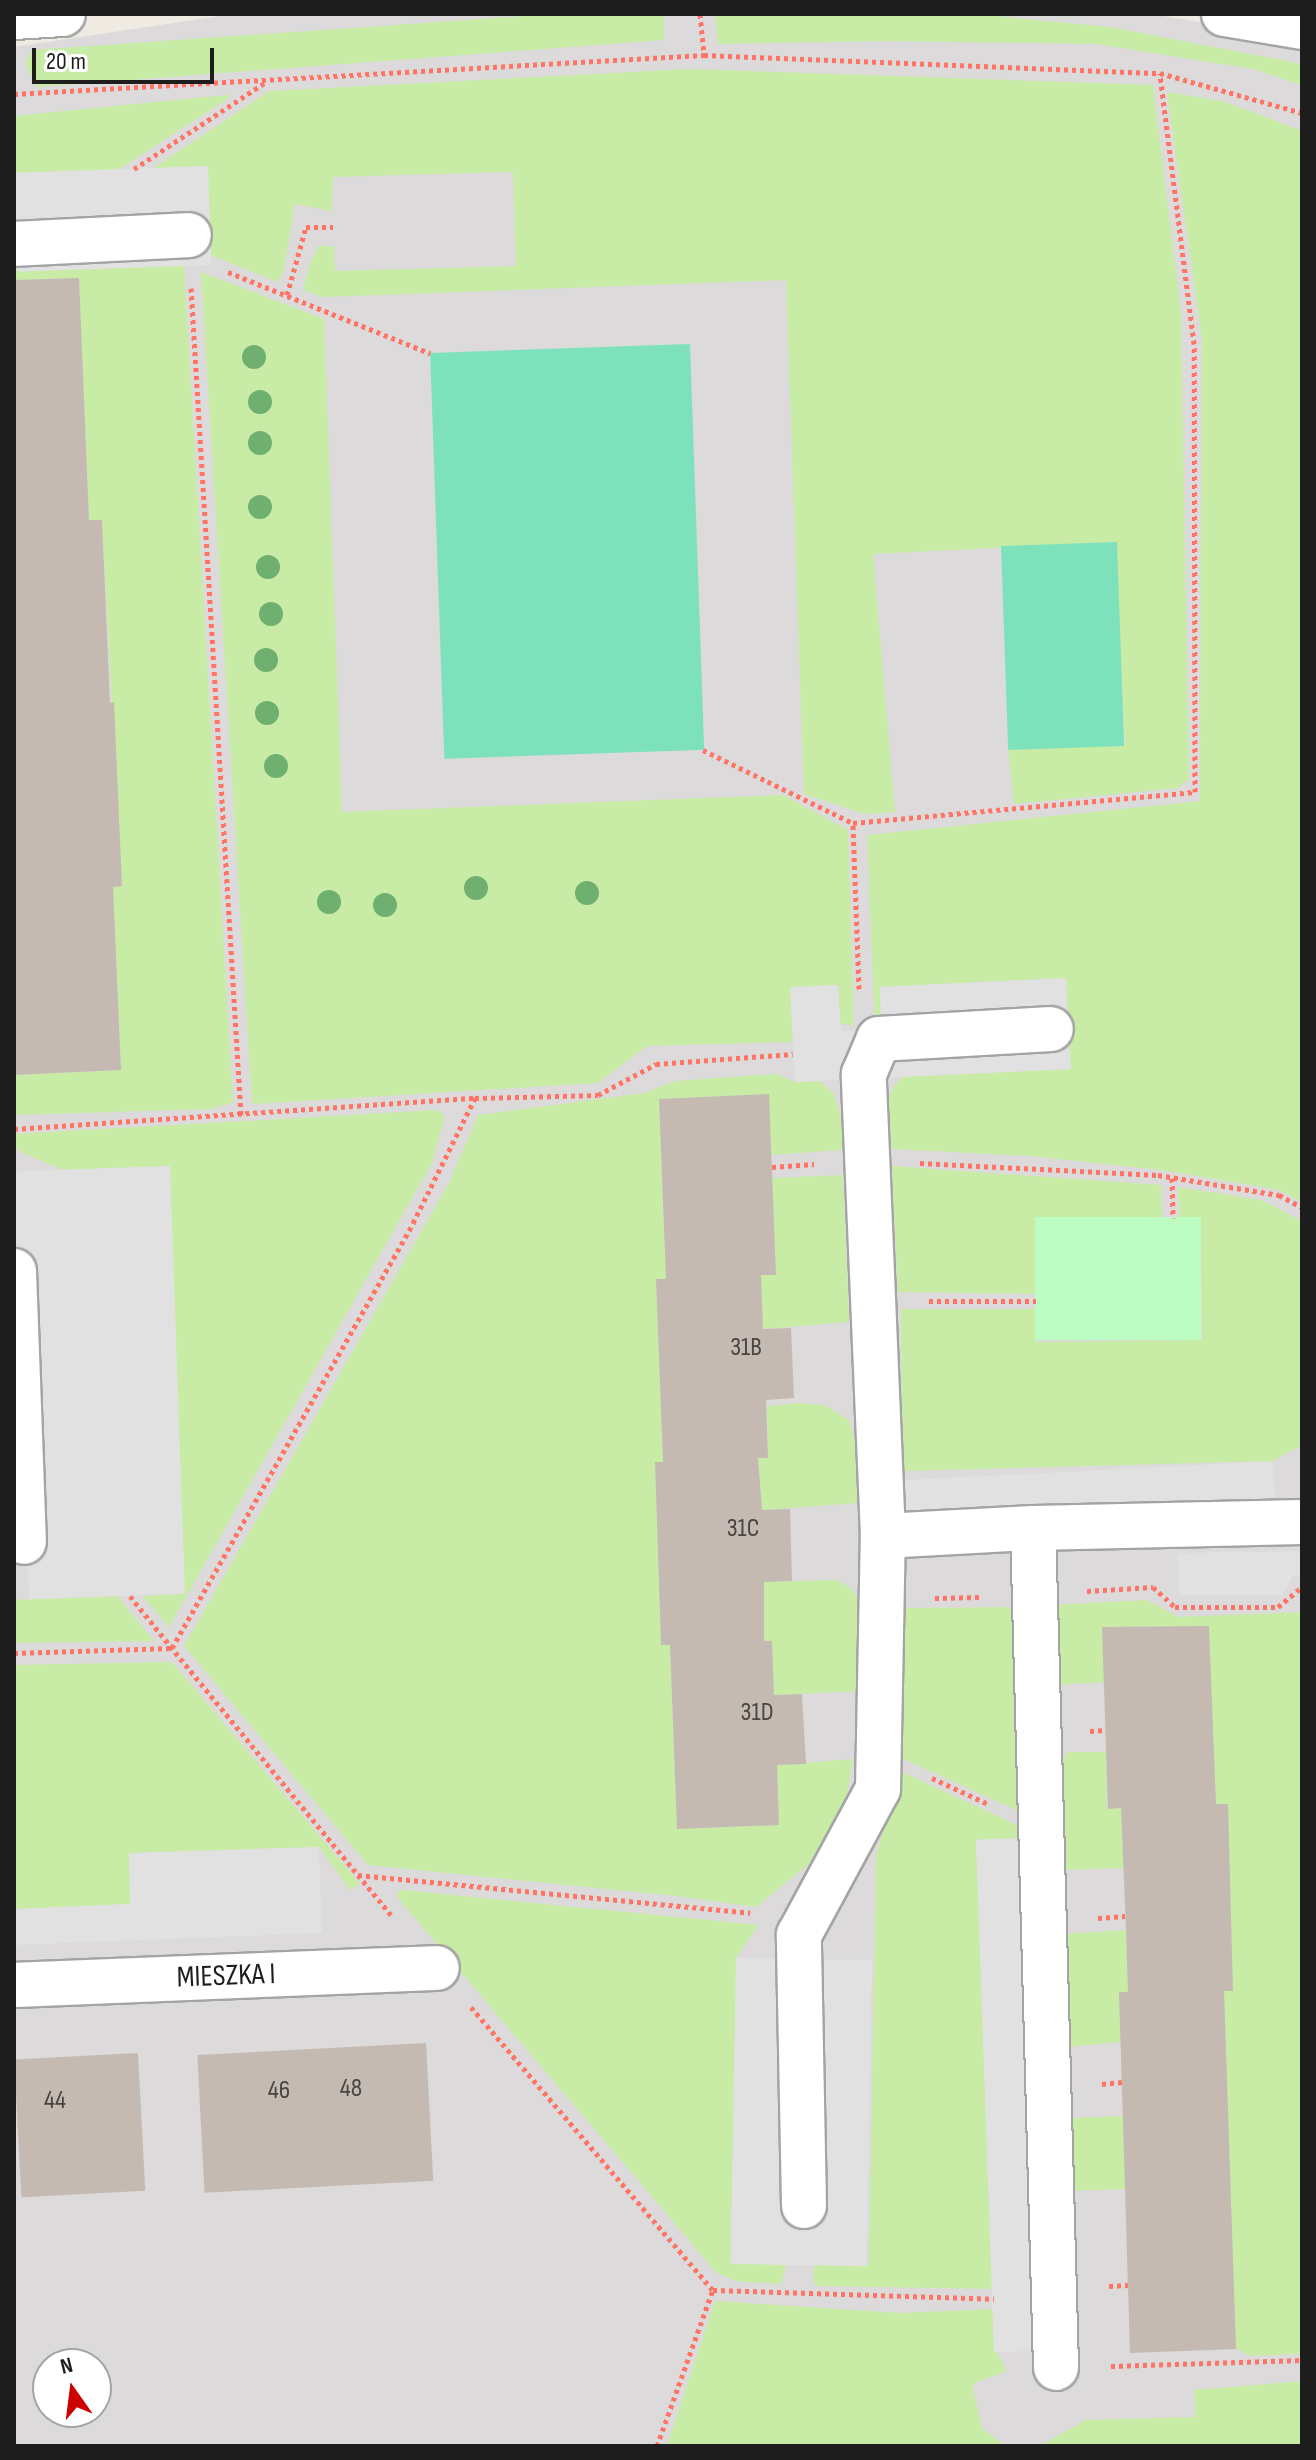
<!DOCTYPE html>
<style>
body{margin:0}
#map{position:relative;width:1316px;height:2460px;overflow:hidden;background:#efebe3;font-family:"Sofia Sans Condensed",sans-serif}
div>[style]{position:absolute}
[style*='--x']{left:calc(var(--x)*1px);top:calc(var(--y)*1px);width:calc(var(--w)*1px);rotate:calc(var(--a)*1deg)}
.residential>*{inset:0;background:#dcdada}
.grass>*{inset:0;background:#c8eca6;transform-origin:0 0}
.park>*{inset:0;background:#bdfcc2;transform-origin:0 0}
.pitch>*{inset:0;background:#7de2bb;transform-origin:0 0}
.parking>*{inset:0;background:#e1e1e1;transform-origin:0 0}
.building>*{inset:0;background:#c4bab2;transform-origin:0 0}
.path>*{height:5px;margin-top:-2.5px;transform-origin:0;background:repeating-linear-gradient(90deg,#ff7464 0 4px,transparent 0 8px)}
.roads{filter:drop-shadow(2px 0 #a4a4a4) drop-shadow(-2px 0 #a4a4a4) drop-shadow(0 2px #a4a4a4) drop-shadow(0 -2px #a4a4a4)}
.minor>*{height:44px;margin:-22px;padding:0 22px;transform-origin:22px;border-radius:22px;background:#fff}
.trees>*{width:24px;height:24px;margin:-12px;border-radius:50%;background:#6fb070}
span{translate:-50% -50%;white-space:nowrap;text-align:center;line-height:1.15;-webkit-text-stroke:8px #fff;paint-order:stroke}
.number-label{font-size:26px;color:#474442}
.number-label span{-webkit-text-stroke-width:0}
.street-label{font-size:30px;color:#1d1d1d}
.frame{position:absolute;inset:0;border:16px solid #1d1d1d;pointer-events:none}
.north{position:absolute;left:32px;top:2348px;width:80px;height:80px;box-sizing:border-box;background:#fff;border:2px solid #a5a5a5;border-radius:50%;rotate:346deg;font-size:22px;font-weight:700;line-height:32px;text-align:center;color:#1d1d1d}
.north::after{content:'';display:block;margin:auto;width:28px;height:36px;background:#cb0000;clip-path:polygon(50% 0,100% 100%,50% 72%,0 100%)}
.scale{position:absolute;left:32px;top:48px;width:182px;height:36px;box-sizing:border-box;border:4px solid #1d1d1d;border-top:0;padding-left:10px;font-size:24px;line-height:28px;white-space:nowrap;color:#1d1d1d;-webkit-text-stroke:6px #fff;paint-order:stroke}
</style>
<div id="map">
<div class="residential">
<i style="clip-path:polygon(evenodd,234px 14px,1151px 14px,1302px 39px,1302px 2446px,14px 2446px,14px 47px,234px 14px,48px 2364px,96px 2364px,96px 2412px,48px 2412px,48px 2364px)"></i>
</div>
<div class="grass">
<i style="clip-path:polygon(554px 14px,664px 14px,664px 40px,37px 87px,25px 64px,32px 50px)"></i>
<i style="clip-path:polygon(715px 14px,976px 14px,1110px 27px,1302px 64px,1302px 85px,1253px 69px,1096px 44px,884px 41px,718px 44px)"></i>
<i style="clip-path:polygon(689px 69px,1153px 85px,1181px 314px,1189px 779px,1178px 788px,1014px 804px,1008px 749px,1125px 745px,1116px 542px,873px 554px,895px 812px,865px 814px,804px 794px,786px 280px,323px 297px,303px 290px,310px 263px,319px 246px,334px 246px,335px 271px,516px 266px,513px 172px,333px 177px,332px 211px,295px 204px,283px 274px,277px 282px,211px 255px,208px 166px,152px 169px,269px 91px)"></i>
<i style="clip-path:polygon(1167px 92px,1226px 102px,1302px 131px,1302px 1202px,1279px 1190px,1161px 1170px,1030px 1156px,892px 1149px,888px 1101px,894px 1086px,903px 1077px,1070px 1069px,1065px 978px,880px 987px,882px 1029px,875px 1029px,867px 835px,1200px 801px,1202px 340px)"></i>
<i style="clip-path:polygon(226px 95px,232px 96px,118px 170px,14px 173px,14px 116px)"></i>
<i style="clip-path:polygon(14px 264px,184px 265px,233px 1102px,212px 1109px,14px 1115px,14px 1075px,121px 1070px,113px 887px,122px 886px,102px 520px,89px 520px,79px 278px,14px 280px)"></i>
<i style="clip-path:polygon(201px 272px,324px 319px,342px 812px,783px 795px,848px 830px,854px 1025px,840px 1024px,838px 985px,790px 988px,793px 1042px,647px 1046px,598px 1083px,252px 1104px)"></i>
<i style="clip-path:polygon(776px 1074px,795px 1082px,820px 1081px,834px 1094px,842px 1120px,843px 1150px,771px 1155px,769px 1094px,659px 1099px,666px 1279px,656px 1280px,663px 1462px,655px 1463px,661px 1644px,670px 1645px,677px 1828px,779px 1825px,777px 1765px,853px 1759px,847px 1794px,833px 1824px,815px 1859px,756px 1907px,676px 1896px,368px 1865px,184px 1646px,449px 1183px,478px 1115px,644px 1093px,675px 1081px)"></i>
<i style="clip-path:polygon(437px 1110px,445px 1116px,432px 1163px,169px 1627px,142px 1596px,183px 1594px,169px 1166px,64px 1170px,22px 1153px,14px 1146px,14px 1134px)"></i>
<i style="clip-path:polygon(892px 1166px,1161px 1185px,1162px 1218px,1035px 1220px,1036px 1294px,898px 1292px)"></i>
<i style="clip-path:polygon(843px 1175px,849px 1322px,763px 1329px,761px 1275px,776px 1274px,772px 1178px)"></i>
<i style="clip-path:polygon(1178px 1187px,1261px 1200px,1302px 1221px,1302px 1445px,1273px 1461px,903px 1471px,901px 1309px,1036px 1309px,1036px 1342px,1202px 1340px,1201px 1217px,1179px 1217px)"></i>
<i style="clip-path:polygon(799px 1403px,824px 1405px,849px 1420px,855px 1442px,857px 1503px,762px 1510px,758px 1458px,768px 1457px,767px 1406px)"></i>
<i style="clip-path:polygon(836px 1580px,848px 1586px,857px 1596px,860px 1691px,774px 1695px,772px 1642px,764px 1641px,764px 1582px)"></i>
<i style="clip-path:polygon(117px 1596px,154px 1641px,14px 1643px,14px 1600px)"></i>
<i style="clip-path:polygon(1147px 1600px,1178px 1617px,1302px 1612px,1302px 2354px,1251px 2356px,1236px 2349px,1224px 1991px,1233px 1990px,1228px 1805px,1216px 1804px,1209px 1626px,1103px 1627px,1104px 1682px,1057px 1685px,1053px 1605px)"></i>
<i style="clip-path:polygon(1018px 1607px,1025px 1814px,901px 1758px,897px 1714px,902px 1608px)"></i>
<i style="clip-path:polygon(172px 1662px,360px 1884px,350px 1890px,319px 1847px,129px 1853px,131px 1904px,14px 1909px,14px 1665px)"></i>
<i style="clip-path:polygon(1068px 1752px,1106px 1752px,1107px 1809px,1121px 1808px,1124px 1868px,1061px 1870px,1060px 1763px)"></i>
<i style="clip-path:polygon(902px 1772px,1019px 1826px,1023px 1838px,976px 1840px,994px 2289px,816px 2286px,813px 2280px,814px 2265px,869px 2265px,876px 1855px)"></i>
<i style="clip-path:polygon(402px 1890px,759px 1925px,736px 1958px,732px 2264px,786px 2264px,781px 2284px,735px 2281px,716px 2272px,419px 1923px,398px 1898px,397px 1892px)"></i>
<i style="clip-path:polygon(1126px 1930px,1128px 1992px,1119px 1992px,1121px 2042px,1067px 2047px,1063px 1934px)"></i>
<i style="left:1123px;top:2116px;width:73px;height:54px;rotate:88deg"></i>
<i style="clip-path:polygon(715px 2301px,900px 2313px,995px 2309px,997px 2353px,1007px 2371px,972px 2384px,982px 2428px,1005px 2446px,667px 2446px)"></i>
<i style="clip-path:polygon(1302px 2381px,1302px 2446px,1039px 2446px,1086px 2420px,1195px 2417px,1194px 2390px)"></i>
</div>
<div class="park">
<i style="left:1201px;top:1217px;width:123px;height:166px;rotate:90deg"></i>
</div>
<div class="pitch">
<i style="left:690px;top:344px;width:406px;height:260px;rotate:88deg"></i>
<i style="left:1117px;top:542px;width:204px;height:116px;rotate:88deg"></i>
</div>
<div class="parking">
<i style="left:208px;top:166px;width:99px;height:194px;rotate:88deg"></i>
<i style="clip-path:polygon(1066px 978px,1071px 1069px,795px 1082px,790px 987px,838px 985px,841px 1031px,881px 1029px,880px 987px)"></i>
<i style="left:170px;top:1166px;width:428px;height:156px;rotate:88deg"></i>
<i style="left:1273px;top:1461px;width:41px;height:370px;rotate:87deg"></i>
<i style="clip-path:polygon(1302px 1551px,1302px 1575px,1293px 1576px,1282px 1595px,1179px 1595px,1178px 1553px)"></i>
<i style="left:1023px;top:1838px;width:513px;height:47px;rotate:88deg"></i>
<i style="clip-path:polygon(319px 1847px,322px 1933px,14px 1945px,14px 1909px,130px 1904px,129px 1853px)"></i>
<i style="left:736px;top:1958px;width:136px;height:306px;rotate:1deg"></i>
</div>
<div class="building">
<i style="clip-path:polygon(79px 278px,89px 520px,102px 520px,110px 703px,114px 702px,122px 886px,113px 887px,121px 1070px,14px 1075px,14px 280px)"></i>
<i style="clip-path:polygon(769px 1094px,776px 1275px,761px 1275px,763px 1329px,791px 1328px,794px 1398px,766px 1400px,768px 1458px,758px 1458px,762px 1510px,790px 1509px,792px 1581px,764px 1582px,764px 1641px,772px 1641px,774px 1695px,802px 1694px,806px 1764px,777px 1765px,779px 1825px,677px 1829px,670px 1645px,661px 1645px,655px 1462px,663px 1462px,656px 1279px,666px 1279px,659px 1099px)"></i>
<i style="clip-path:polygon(1209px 1626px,1216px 1804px,1228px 1804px,1233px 1991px,1224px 1991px,1236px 2349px,1130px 2353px,1119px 1992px,1128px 1992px,1126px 1930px,1121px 1808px,1108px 1809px,1102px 1627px)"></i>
<i style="left:426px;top:2043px;width:138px;height:229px;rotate:87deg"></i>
<i style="left:138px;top:2053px;width:138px;height:124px;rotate:87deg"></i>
</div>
<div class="path">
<i style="--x:700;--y:14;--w:41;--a:84.4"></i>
<i style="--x:704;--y:55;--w:456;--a:2.3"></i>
<i style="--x:1160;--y:73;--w:148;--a:15.7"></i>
<i style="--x:14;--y:94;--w:691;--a:-3.24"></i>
<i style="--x:134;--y:169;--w:158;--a:-33.4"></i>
<i style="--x:228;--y:272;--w:218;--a:21.9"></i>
<i style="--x:191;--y:288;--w:828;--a:86.54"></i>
<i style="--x:287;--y:295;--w:71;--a:-74.4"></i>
<i style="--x:306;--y:227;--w:27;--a:0"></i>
<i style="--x:703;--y:750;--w:167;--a:26"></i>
<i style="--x:859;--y:989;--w:166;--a:-92.1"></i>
<i style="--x:853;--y:823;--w:343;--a:-5.2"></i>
<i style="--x:1195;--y:792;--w:448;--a:-90.1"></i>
<i style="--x:1194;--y:344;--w:273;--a:-97.2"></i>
<i style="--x:14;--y:1129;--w:461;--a:-3.9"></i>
<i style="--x:920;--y:1163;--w:238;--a:2.9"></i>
<i style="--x:1158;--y:1175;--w:123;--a:9.4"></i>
<i style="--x:1279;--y:1195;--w:26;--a:28"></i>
<i style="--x:772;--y:1167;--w:42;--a:-4.1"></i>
<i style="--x:1172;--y:1178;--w:40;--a:88.6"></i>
<i style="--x:929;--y:1301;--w:107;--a:0"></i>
<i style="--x:1087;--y:1591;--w:66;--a:-3.5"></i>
<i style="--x:1153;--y:1587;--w:30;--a:42"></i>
<i style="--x:1175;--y:1607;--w:103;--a:0"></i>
<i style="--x:1278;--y:1607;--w:31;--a:-40"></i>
<i style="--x:130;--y:1596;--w:67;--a:51.1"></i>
<i style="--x:935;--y:1598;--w:46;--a:-1.2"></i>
<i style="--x:14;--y:1653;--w:158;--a:-1.8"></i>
<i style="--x:1090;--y:1731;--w:15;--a:-4"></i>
<i style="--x:932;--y:1778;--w:62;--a:24.9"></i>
<i style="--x:358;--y:1875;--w:394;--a:5.5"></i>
<i style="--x:391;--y:1915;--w:345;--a:-129.4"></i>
<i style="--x:172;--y:1648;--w:489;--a:-60.4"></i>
<i style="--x:413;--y:1223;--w:140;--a:-63.6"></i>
<i style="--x:475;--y:1098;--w:123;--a:-1.4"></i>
<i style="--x:598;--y:1095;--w:66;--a:-28.1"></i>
<i style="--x:656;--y:1064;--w:137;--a:-4.2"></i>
<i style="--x:1098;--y:1918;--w:27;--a:-4"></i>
<i style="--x:471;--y:2007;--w:372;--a:49.5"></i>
<i style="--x:713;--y:2290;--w:281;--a:1.8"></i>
<i style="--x:1102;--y:2084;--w:20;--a:-6"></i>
<i style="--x:1109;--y:2286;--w:19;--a:-3"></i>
<i style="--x:1111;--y:2366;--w:191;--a:-1.8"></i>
<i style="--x:657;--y:2446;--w:166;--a:-70.3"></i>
</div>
<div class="roads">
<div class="minor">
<i style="--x:1224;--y:14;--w:79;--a:9.5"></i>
<i style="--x:14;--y:17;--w:49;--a:-3.5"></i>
<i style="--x:14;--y:244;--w:175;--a:-2.9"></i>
<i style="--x:14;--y:1271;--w:271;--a:87.9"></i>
<i style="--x:1033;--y:1528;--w:840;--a:88.43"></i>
<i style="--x:883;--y:1536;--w:462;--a:-92.4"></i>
<i style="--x:864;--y:1074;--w:38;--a:-67"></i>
<i style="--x:879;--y:1039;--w:172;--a:-3.3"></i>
<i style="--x:14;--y:1985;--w:423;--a:-2.3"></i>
<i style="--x:804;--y:2206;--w:271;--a:-91.1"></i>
<i style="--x:799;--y:1935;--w:166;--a:-61.6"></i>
<i style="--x:878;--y:1789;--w:253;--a:-88.9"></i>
<i style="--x:883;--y:1536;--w:150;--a:-3.1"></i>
<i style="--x:1033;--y:1528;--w:269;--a:-1.3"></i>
</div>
</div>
<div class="trees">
<i style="left:254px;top:357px"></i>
<i style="left:260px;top:402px"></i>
<i style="left:260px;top:443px"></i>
<i style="left:260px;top:507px"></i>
<i style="left:268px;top:567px"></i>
<i style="left:271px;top:614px"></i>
<i style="left:266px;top:660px"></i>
<i style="left:267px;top:713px"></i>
<i style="left:276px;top:766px"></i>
<i style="left:476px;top:888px"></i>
<i style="left:587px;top:893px"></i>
<i style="left:329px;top:902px"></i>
<i style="left:385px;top:905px"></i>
</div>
<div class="number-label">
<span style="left:746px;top:1348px">31B</span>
<span style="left:743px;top:1529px">31C</span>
<span style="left:757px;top:1713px">31D</span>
<span style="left:351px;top:2089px">48</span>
<span style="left:279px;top:2091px">46</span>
<span style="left:55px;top:2101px">44</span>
</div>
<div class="street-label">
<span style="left:226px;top:1976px;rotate:-2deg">MIESZKA I</span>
</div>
<div class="frame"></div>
<div class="north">N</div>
<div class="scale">20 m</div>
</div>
